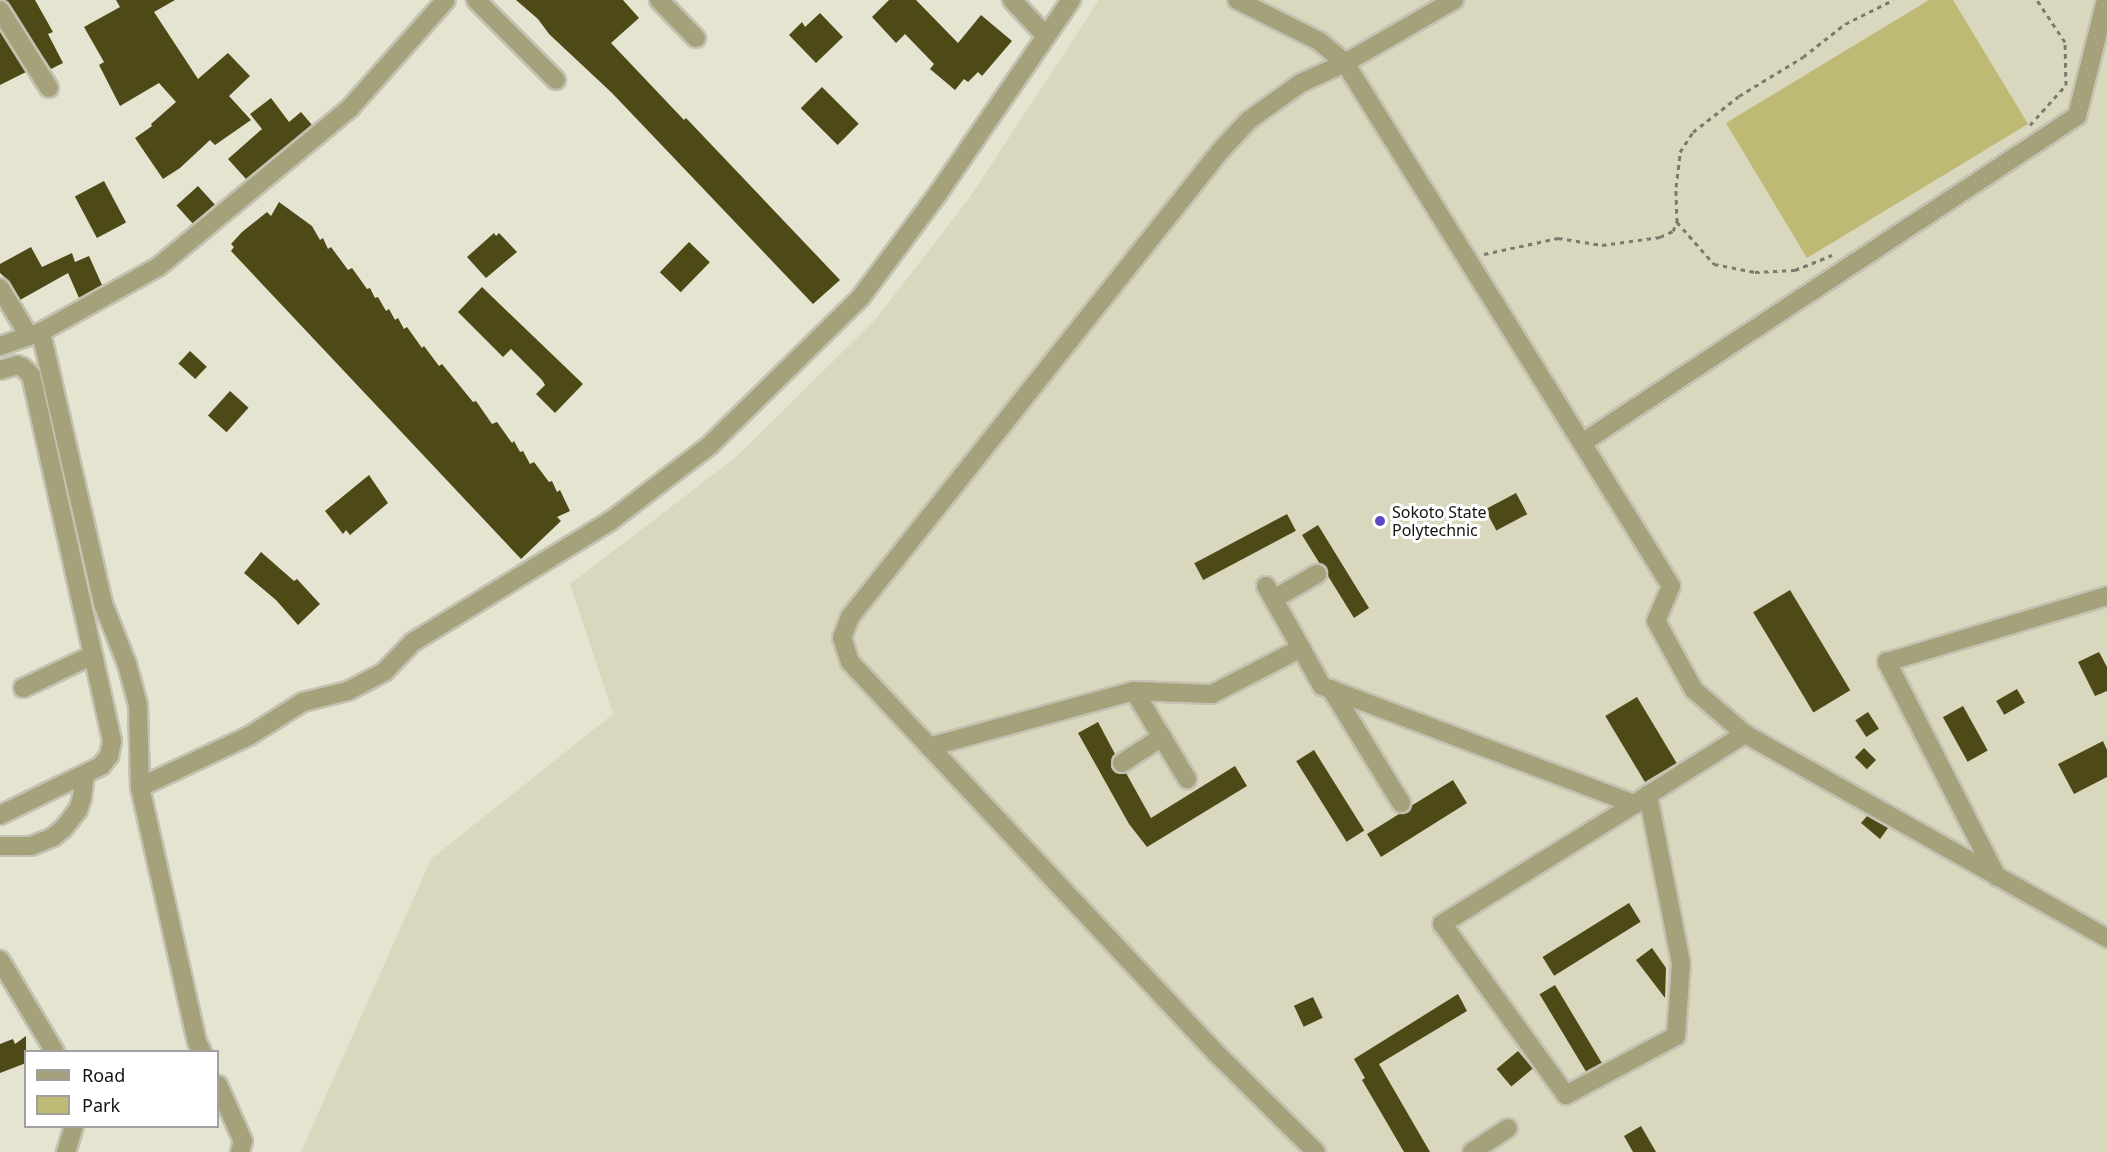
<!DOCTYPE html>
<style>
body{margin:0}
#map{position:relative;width:2107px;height:1152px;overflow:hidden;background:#e5e4d1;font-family:"Noto Sans",sans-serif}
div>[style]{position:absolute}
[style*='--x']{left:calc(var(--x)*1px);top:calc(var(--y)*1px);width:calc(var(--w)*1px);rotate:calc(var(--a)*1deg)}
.built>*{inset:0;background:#d9d7bd}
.green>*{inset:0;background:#beb974}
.building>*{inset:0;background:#4e4a17;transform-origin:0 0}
.path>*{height:3px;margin-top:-1.5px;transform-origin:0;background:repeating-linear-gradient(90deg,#7b7a6d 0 4.5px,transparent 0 9px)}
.roads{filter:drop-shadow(2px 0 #c3c2b1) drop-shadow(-2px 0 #c3c2b1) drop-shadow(0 2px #c3c2b1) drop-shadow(0 -2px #c3c2b1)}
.minor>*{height:18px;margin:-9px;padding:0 9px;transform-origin:9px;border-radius:9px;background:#a4a17b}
.dots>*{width:16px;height:16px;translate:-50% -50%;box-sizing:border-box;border:3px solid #fff;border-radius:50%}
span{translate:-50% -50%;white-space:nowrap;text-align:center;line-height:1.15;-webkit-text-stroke:6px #fff;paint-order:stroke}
.poi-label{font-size:16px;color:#13120c}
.left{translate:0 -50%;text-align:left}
.legend{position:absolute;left:24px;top:1050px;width:195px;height:78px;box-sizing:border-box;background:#fff;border:2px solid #a1a09e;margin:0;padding:8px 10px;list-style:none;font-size:18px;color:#13120c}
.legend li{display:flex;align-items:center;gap:12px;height:30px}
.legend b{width:30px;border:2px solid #a1a09e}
</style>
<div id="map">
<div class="built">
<i style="clip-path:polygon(1099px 0,2107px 0,2107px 1152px,301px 1152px,431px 859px,613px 714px,570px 584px,735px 458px,875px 320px,968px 200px)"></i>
</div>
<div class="green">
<i style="clip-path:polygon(1929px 0,1953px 0,2028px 124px,1807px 258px,1726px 123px)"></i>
</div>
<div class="building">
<i style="clip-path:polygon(5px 0,35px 0,53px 32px,48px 34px,63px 63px,51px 69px)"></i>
<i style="clip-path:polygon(116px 0,175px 0,154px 12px,198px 79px,228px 53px,250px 76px,229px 96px,251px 120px,215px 145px,210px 140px,180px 168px,163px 179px,135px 138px,152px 126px,151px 124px,176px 102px,159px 83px,120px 106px,99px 65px,104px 62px,84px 27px,120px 7px)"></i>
<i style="clip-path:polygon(516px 0,623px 0,639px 18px,611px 43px,684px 120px,686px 118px,840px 280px,813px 304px,612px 93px,549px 34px,538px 19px)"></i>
<i style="clip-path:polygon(889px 0,916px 0,958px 43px,981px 15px,1012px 41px,982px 76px,978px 72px,968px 82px,964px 79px,955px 90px,930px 69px,934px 64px,905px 34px,896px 43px,872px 17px)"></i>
<i style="clip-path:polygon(820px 13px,843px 37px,816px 63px,789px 35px,802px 22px,805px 27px)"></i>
<i style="clip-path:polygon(0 31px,26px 72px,0 85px)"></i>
<i style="left:822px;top:87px;width:52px;height:30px;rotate:45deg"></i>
<i style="clip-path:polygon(271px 98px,289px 122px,301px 112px,312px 125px,246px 179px,228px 159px,262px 129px,250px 114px)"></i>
<i style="left:104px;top:181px;width:47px;height:33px;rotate:62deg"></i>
<i style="left:198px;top:186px;width:25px;height:29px;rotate:48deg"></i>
<i style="clip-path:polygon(279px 202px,312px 226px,320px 240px,323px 238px,328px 249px,331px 247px,348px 270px,352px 268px,367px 289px,370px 288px,375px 298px,378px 297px,386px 311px,389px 309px,395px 320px,398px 318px,404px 329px,407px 327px,422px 348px,424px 346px,439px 366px,442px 364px,473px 402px,476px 401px,492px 424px,497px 422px,512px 443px,514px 441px,520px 452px,523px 451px,530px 464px,534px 462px,549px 482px,552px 481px,557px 492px,560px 490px,570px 511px,557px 517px,561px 521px,521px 559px,231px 251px,234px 247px,231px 244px,242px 232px,267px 212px,271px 216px)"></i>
<i style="clip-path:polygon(494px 233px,496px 236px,499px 233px,517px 252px,486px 278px,467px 257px)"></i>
<i style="left:689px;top:242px;width:29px;height:42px;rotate:44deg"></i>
<i style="clip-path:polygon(31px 247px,42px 267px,72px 253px,75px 262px,89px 256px,102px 285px,79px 298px,68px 273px,20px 300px,10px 282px,0 273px,0 264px)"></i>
<i style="clip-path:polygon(482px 287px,583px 384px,555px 413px,536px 394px,545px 385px,542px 380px,511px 349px,503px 357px,458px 312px)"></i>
<i style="left:190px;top:351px;width:23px;height:17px;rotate:43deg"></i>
<i style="left:230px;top:391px;width:25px;height:33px;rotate:42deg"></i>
<i style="clip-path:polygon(369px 475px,388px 503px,350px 535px,346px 530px,343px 534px,325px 511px)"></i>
<i style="left:1516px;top:493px;width:24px;height:35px;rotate:62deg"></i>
<i style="left:1287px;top:514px;width:19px;height:105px;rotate:62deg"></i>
<i style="clip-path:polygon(1318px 525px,1369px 608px,1354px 618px,1328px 576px,1326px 568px,1320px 564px,1302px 535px)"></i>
<i style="clip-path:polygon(261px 552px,294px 581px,297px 579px,320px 604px,298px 625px,276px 600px,244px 573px)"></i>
<i style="left:1790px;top:590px;width:117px;height:43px;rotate:59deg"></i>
<i style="clip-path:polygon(2099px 652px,2107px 667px,2107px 691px,2095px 696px,2078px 662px)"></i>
<i style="left:2017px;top:689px;width:16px;height:24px;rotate:60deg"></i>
<i style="left:1637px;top:697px;width:77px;height:37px;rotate:59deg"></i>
<i style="left:1963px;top:706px;width:51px;height:23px;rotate:61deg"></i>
<i style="left:1868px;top:712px;width:20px;height:15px;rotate:57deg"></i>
<i style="clip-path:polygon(1098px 722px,1115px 754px,1111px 763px,1112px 769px,1117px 773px,1126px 773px,1151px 818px,1235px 766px,1247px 786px,1147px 847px,1129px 824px,1078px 733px)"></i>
<i style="clip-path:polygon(2103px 741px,2107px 750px,2107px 777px,2074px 794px,2058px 764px)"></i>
<i style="left:1864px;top:748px;width:17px;height:13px;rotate:45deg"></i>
<i style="left:1314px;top:750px;width:95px;height:21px;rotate:58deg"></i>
<i style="clip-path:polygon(1453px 780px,1467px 803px,1381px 857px,1367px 834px,1399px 814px,1407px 812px,1411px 806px)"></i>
<i style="clip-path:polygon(1867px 816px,1888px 828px,1880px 839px,1861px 823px)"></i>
<i style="left:1629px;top:903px;width:22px;height:102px;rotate:58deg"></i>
<i style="clip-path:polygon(1652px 948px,1666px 968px,1665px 998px,1636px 960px)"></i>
<i style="left:1555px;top:985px;width:91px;height:18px;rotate:59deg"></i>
<i style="clip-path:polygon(1458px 994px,1467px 1011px,1379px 1064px,1430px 1152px,1404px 1152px,1362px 1080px,1365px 1078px,1354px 1059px)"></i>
<i style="left:1313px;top:997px;width:23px;height:21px;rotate:65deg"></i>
<i style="clip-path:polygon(26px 1036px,26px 1063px,0 1073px,0 1044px,13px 1039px,15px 1044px)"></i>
<i style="left:1518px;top:1051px;width:23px;height:28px;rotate:50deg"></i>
<i style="clip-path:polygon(1641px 1126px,1656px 1152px,1633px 1152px,1624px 1136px)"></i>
</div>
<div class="path">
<i style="--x:2030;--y:125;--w:54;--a:-48"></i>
<i style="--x:2066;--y:85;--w:43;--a:-91.3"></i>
<i style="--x:2065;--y:42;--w:50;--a:-123.7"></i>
<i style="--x:1677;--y:222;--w:56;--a:48.6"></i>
<i style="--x:1714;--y:264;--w:42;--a:11"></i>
<i style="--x:1755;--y:272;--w:40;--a:-2.9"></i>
<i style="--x:1795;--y:270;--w:40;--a:-22"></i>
<i style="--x:1484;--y:254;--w:76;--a:-12.2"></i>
<i style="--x:1558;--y:238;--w:45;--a:9"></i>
<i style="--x:1602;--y:245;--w:59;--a:-7.9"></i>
<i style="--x:1660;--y:237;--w:14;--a:-25"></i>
<i style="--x:1673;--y:231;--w:10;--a:-66"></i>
<i style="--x:1677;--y:222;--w:35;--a:-92"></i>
<i style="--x:1676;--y:187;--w:35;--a:-83"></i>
<i style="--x:1680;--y:152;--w:24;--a:-57"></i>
<i style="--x:1693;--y:132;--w:58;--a:-38"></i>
<i style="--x:1739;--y:96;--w:75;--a:-31.4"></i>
<i style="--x:1803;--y:57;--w:53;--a:-38.2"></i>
<i style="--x:1845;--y:24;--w:54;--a:-26.6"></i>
</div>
<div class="roads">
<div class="minor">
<i style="--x:476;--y:0;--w:113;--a:45"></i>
<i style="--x:659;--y:0;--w:53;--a:45.8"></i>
<i style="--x:1012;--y:0;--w:48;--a:46.7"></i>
<i style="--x:1237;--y:0;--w:92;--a:26.6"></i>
<i style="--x:1319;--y:41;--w:34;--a:40"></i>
<i style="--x:1345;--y:63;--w:616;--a:58.06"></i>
<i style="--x:1671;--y:586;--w:38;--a:113"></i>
<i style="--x:1656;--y:621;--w:79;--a:61.2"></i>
<i style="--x:1694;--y:690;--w:67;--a:40.8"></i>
<i style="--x:1745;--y:734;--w:416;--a:29.4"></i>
<i style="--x:0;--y:10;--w:92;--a:57.9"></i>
<i style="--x:0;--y:288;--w:56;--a:58.9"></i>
<i style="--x:41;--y:332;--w:281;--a:77.1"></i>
<i style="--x:104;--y:606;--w:62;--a:68.4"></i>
<i style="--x:127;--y:664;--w:42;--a:75"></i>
<i style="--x:138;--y:705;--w:82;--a:88.6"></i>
<i style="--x:140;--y:787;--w:261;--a:77.4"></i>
<i style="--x:197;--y:1042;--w:11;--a:63"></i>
<i style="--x:0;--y:346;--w:43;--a:-18.9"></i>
<i style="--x:41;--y:332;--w:134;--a:-29.1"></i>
<i style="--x:158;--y:267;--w:249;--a:-39.6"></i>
<i style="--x:350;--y:108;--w:144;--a:-48.4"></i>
<i style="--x:0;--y:370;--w:18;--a:-16"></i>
<i style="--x:17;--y:365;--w:5;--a:22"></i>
<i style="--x:22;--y:367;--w:12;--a:42"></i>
<i style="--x:31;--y:375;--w:375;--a:77.5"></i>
<i style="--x:112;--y:741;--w:15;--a:101"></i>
<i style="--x:109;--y:756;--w:13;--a:129"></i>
<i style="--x:101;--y:766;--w:112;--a:154.1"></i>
<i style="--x:1582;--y:443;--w:593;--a:-33.45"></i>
<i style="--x:2077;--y:116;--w:120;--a:-76"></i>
<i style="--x:1266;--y:586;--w:71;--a:60.6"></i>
<i style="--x:1274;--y:599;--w:50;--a:-30.2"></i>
<i style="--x:23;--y:688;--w:77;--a:-25.2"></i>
<i style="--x:1331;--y:689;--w:134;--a:58.4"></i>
<i style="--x:1134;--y:691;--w:103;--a:58.9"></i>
<i style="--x:929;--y:747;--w:213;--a:-15.3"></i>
<i style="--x:1134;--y:691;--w:78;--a:2.2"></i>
<i style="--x:1212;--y:694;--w:100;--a:-27.3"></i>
<i style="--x:1301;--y:648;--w:43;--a:61.1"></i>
<i style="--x:1322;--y:686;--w:335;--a:20.7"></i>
<i style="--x:1122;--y:763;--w:48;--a:-33"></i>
<i style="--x:140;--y:787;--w:120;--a:-25.1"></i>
<i style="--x:249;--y:736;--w:64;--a:-32.2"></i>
<i style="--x:303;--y:702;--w:46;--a:-13.7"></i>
<i style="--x:348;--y:691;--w:41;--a:-27.8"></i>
<i style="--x:384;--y:672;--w:42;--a:-46"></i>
<i style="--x:413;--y:642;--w:233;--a:-31.5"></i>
<i style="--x:612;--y:520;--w:123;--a:-37.4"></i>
<i style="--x:710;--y:445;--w:211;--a:-44.4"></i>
<i style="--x:861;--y:297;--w:127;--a:-53.3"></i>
<i style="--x:937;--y:195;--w:237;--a:-55.5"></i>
<i style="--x:1648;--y:795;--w:171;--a:78.9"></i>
<i style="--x:1681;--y:963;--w:73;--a:93.9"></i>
<i style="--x:1676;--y:1036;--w:125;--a:151.8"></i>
<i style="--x:1566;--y:1095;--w:211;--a:-125.9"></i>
<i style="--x:1442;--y:924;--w:227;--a:-31.9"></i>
<i style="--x:1635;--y:804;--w:16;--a:-35"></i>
<i style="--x:1648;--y:795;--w:115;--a:-32.2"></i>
<i style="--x:0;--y:846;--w:31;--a:0"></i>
<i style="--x:31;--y:846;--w:24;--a:-22"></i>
<i style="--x:53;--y:837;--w:13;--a:-39"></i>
<i style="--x:63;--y:829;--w:24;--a:-52"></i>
<i style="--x:78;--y:810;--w:13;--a:-72"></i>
<i style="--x:82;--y:798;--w:24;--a:-83"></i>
<i style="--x:1997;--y:877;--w:242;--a:-117.1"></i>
<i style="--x:1887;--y:662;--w:230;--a:-16.7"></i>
<i style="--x:0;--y:960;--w:107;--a:59.1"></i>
<i style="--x:218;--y:1085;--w:61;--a:65.9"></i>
<i style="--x:243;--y:1141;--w:11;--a:105"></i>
<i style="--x:66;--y:1152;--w:27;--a:-73"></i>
<i style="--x:1316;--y:1152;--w:141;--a:-135.3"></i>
<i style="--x:1216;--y:1053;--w:536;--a:-133.11"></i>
<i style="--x:850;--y:662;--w:25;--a:-108"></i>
<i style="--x:842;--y:638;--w:22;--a:-69"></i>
<i style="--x:850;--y:617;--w:596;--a:-51.54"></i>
<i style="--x:1221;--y:150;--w:41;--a:-47"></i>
<i style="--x:1249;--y:120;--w:64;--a:-35.4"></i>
<i style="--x:1301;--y:83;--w:48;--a:-24.4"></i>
<i style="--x:1345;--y:63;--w:126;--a:-30"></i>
<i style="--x:1472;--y:1152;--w:43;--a:-33.7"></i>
</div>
</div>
<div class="dots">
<i style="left:1380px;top:521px;background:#5c4ac2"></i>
</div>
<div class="poi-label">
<span class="left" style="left:1392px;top:521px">Sokoto State<br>Polytechnic</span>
</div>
<ul class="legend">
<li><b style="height:8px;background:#a4a17b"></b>Road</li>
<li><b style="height:16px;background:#beb974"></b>Park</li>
</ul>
</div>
